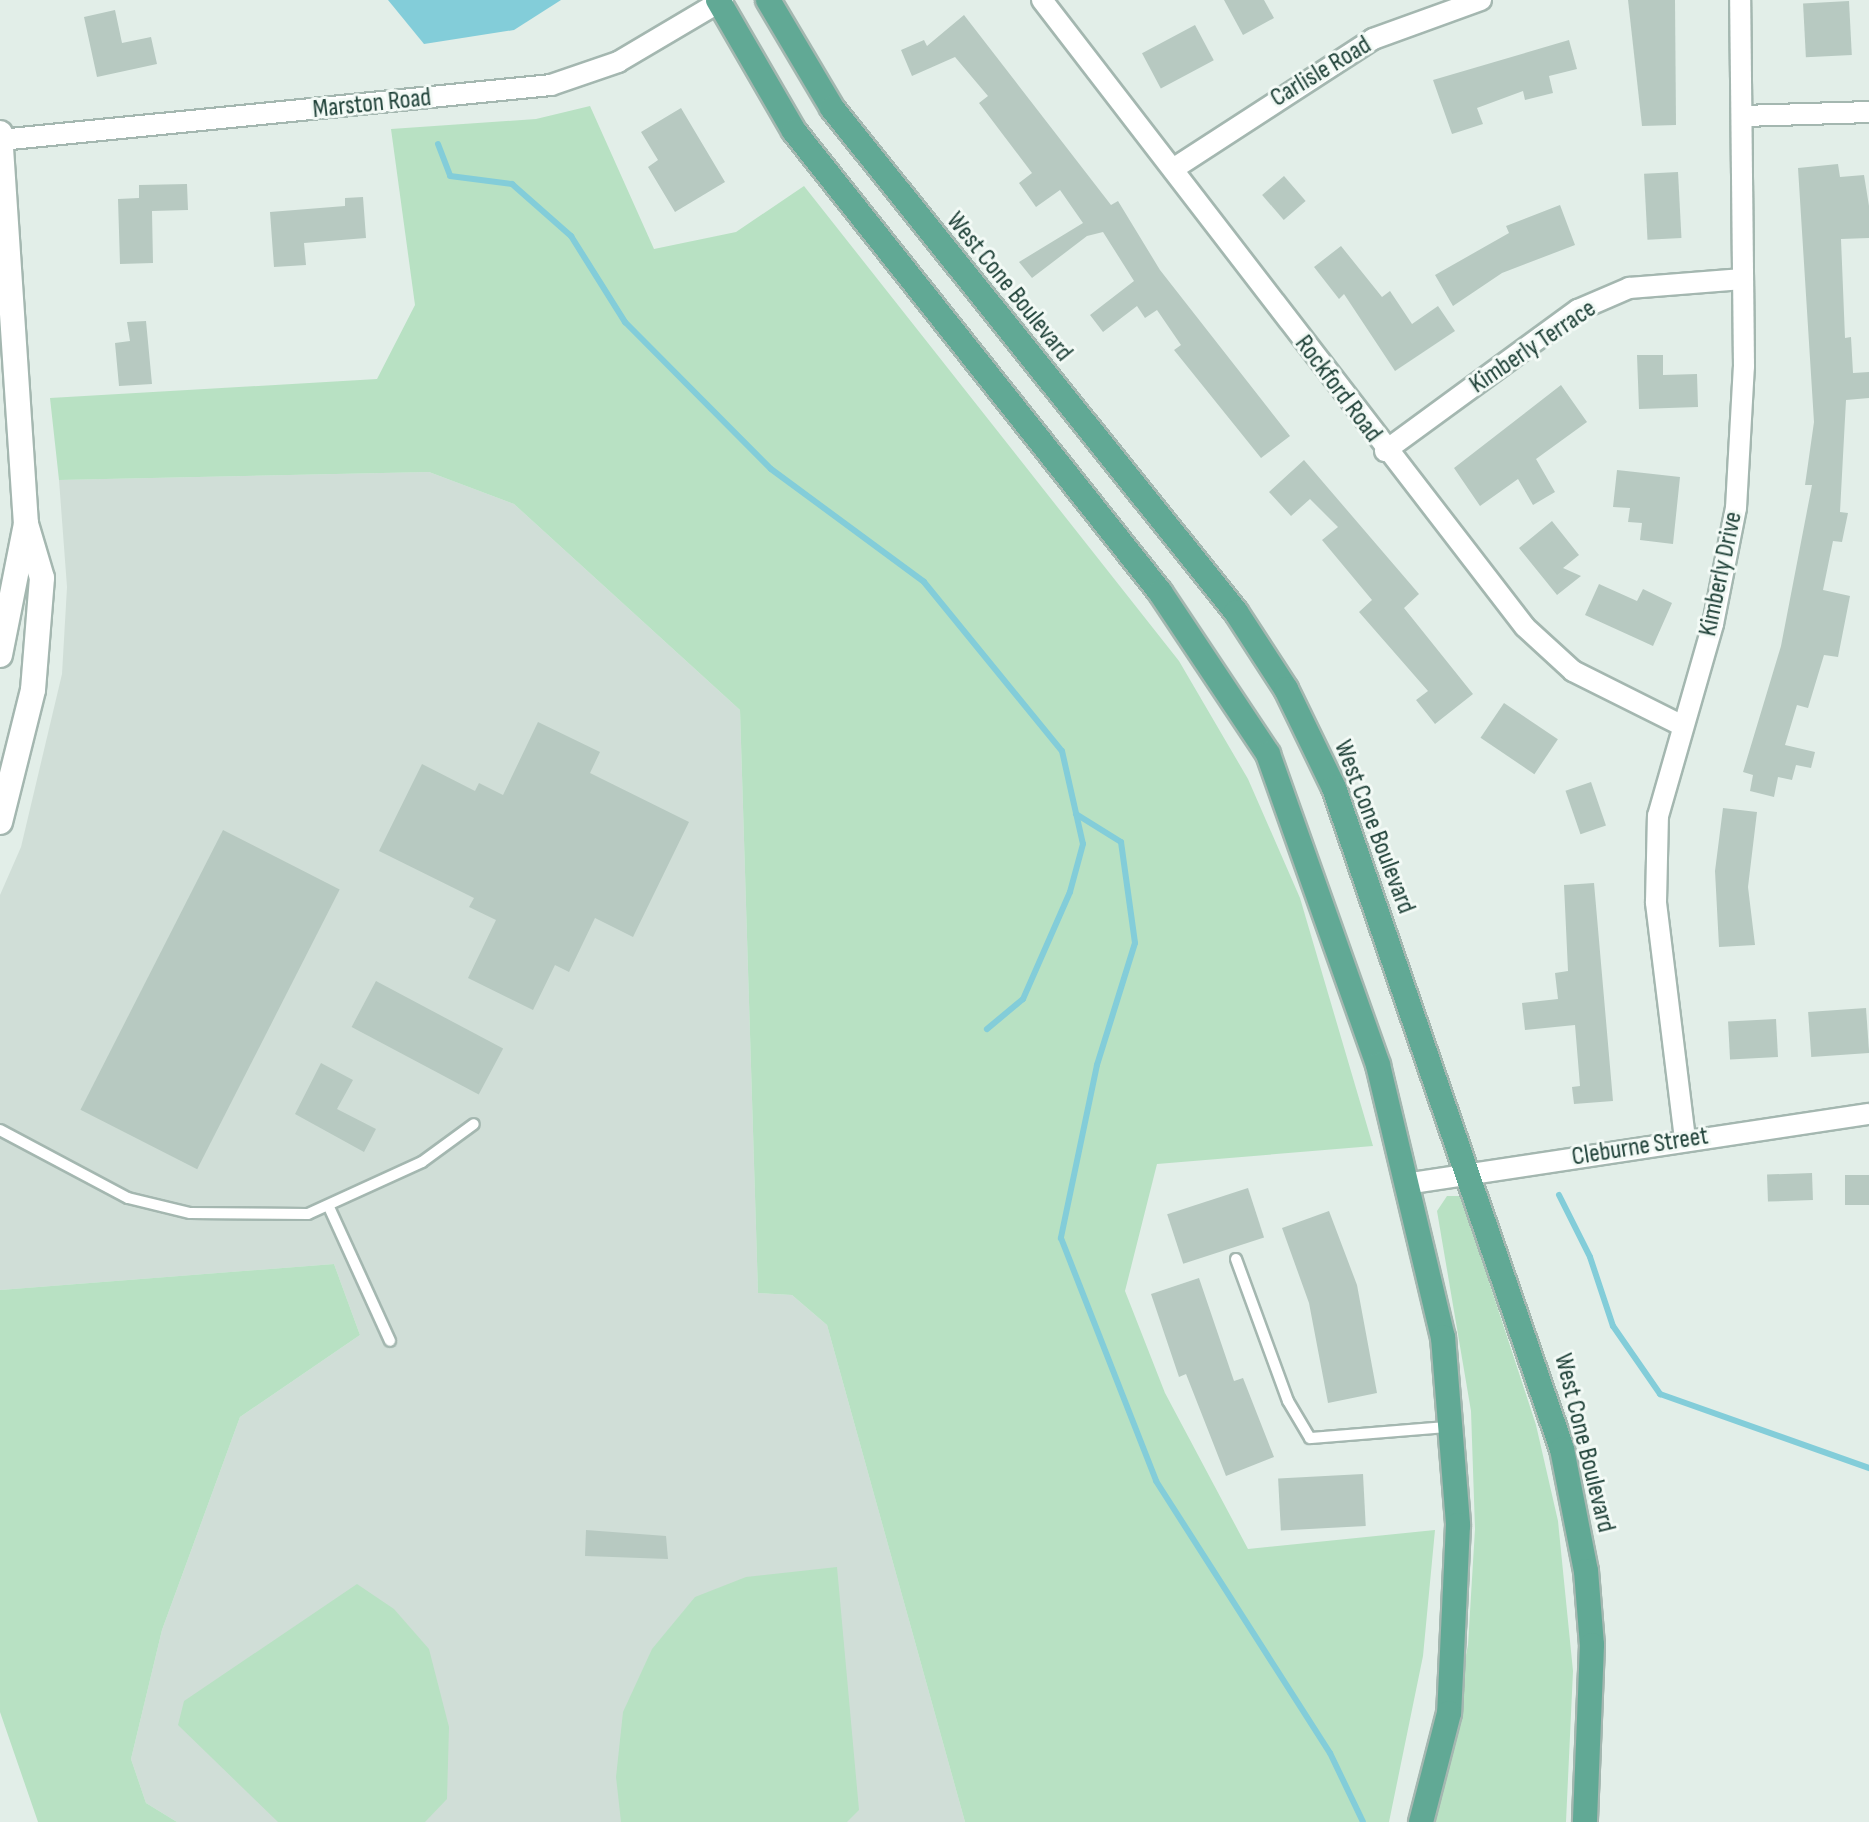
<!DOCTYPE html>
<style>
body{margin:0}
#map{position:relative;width:1869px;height:1822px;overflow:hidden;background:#e2eee8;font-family:"Sofia Sans Condensed",sans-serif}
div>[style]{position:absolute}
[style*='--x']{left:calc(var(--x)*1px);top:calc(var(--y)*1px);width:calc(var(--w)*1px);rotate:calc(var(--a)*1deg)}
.built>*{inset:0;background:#d0ded7}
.green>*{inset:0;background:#b8e1c3}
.water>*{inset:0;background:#83cdd9}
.stream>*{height:6px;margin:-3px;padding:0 3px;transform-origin:3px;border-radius:3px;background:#83cdd9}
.building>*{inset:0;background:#b7c9c1;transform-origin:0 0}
.roads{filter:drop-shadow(2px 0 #a4b7b0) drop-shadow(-2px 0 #a4b7b0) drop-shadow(0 2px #a4b7b0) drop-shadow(0 -2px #a4b7b0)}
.service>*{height:10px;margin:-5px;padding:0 5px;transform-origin:5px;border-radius:5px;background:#fff}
.minor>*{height:20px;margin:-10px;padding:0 10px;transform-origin:10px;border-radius:10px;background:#fff}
.tertiary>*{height:24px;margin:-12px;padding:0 12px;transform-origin:12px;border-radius:12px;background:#fff}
.primary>*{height:24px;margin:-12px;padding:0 12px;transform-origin:12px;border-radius:12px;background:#61a995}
span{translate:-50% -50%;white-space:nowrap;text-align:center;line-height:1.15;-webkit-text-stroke:6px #f3faf6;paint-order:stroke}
.street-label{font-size:26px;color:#1f4138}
</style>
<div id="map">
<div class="built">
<i style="clip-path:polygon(429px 472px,514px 504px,740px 710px,758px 1293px,792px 1295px,827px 1325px,965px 1822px,177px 1822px,146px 1803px,131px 1759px,162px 1630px,240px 1417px,360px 1335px,334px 1264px,0 1290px,0 895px,21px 847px,62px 674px,67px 587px,59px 480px)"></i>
</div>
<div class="green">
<i style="clip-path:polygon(590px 106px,654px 249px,736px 232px,804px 186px,1179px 661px,1248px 779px,1300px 898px,1373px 1146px,1157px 1164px,1125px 1291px,1165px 1393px,1248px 1549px,1435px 1530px,1423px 1656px,1389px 1822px,965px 1822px,827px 1325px,792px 1295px,758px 1293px,740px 710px,514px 504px,429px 472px,59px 480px,50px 398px,377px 379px,415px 305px,391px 129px,536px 119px)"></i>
<i style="clip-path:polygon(1447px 1196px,1461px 1196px,1536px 1425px,1558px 1521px,1573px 1671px,1566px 1822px,1432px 1822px,1468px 1645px,1475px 1529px,1471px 1411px,1437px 1211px)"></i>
<i style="clip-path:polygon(334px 1264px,360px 1335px,240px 1417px,162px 1630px,131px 1759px,146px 1803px,177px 1822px,38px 1822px,0 1712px,0 1290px)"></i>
<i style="clip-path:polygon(837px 1567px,859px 1810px,847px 1822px,621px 1822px,616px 1777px,623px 1712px,652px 1649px,695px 1597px,746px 1577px)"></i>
<i style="clip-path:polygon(357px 1584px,394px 1609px,429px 1649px,449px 1727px,447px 1799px,425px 1822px,278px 1822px,178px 1725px,184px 1701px)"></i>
</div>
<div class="water">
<i style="clip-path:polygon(388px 0,561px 0,514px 30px,424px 44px)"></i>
</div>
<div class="stream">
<i style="--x:438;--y:144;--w:34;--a:69"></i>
<i style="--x:450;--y:176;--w:63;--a:7.4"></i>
<i style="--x:512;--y:184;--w:79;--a:41.4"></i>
<i style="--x:571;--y:236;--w:102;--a:57.9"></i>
<i style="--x:625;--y:322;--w:207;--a:45.2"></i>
<i style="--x:771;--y:469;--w:190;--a:36.4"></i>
<i style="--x:924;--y:582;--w:218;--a:50.8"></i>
<i style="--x:1062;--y:751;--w:95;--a:77.3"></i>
<i style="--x:1083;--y:844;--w:50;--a:105.2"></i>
<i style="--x:1070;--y:892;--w:117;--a:113.7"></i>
<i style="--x:1023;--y:999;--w:47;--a:140.2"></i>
<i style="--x:1076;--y:814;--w:53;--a:31.9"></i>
<i style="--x:1121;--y:842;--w:102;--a:82.1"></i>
<i style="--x:1135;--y:943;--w:128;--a:107.3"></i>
<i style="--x:1097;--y:1065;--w:177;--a:101.8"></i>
<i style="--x:1061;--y:1238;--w:261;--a:68.6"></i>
<i style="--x:1156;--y:1481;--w:323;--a:57.4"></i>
<i style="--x:1330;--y:1753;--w:76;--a:64.4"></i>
<i style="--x:1559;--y:1195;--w:69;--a:63.4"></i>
<i style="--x:1590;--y:1257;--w:73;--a:71.6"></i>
<i style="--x:1613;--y:1326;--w:83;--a:55.3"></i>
<i style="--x:1660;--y:1394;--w:222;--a:19.5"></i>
</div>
<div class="building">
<i style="clip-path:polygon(1224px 0,1264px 0,1274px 18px,1243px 35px)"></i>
<i style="clip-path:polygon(1628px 0,1675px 0,1676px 125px,1642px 126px)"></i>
<i style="left:1849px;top:1px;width:54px;height:46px;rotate:87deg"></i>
<i style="clip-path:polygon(115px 10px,122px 43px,151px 37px,157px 64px,97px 77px,84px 17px)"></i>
<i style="clip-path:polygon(964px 15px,1111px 205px,1118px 201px,1160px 270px,1290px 436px,1261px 458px,1174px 350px,1181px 345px,1157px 310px,1145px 318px,1137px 306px,1103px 332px,1090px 315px,1134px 281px,1103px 232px,1087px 236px,1032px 278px,1019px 262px,1083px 223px,1060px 190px,1036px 207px,1019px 183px,1032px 173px,979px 103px,988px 96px,955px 57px,912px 76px,901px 50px,924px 40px,927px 46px)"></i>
<i style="left:1195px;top:25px;width:40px;height:60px;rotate:62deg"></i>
<i style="clip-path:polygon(1569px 40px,1577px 69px,1549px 76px,1553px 93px,1525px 100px,1523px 91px,1477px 108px,1483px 124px,1452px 134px,1433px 80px)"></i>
<i style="clip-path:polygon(681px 108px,725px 182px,675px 212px,648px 167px,658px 160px,641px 132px)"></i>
<i style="clip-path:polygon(1838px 164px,1840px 177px,1864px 175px,1869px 206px,1869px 238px,1841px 239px,1845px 338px,1851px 337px,1853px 373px,1869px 372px,1869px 398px,1846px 400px,1840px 512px,1848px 513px,1842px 542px,1833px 541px,1823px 590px,1850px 596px,1838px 657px,1824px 655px,1808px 708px,1797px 705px,1785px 745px,1815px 752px,1811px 768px,1796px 765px,1792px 780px,1778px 777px,1774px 797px,1750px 791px,1753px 775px,1743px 772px,1781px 646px,1812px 485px,1805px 485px,1814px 422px,1798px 168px)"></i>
<i style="left:1678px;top:172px;width:66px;height:34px;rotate:87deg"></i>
<i style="left:1284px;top:176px;width:33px;height:29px;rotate:49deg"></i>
<i style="clip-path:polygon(187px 184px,188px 210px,152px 211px,153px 263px,120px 264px,118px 199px,139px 198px,139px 185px)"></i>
<i style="clip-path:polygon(363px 197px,366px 238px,304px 243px,306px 265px,274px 267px,270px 212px,345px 206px,345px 198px)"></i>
<i style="clip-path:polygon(1560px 205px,1575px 245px,1502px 273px,1453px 306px,1435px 275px,1509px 233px,1506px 226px)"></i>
<i style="clip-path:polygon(1341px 246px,1382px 297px,1390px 291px,1412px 324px,1438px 306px,1455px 331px,1395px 371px,1344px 294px,1339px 299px,1314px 267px)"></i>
<i style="clip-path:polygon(146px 321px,152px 384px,119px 386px,115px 343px,130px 341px,127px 322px)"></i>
<i style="clip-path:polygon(1637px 355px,1663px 355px,1663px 375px,1697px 374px,1698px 407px,1639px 409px)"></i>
<i style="clip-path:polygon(1561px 385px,1587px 422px,1536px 459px,1555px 492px,1533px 505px,1518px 479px,1480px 506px,1454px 468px)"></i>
<i style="clip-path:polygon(1304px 460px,1419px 594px,1404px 608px,1473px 694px,1435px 724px,1416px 700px,1428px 691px,1359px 612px,1372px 600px,1322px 540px,1338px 527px,1310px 499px,1291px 516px,1269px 492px)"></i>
<i style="clip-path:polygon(1617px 470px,1680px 477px,1673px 544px,1640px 540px,1642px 523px,1628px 522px,1630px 508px,1613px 507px)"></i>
<i style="clip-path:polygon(1552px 521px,1579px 555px,1563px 568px,1581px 576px,1557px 595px,1519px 548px)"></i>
<i style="clip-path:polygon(1599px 584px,1637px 601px,1643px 589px,1672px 603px,1653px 646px,1585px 615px)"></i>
<i style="left:1504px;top:703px;width:65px;height:42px;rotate:34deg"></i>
<i style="clip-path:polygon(538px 722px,600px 752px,590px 773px,689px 822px,633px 937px,595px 918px,569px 972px,555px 965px,533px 1010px,468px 978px,496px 920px,469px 907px,474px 898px,379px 851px,422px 764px,475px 791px,479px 783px,503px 795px)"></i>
<i style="left:1591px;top:782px;width:46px;height:27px;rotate:71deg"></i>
<i style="clip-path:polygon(1723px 808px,1757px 812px,1748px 887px,1755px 945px,1719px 947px,1715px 871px)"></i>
<i style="left:223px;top:830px;width:131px;height:314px;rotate:27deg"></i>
<i style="clip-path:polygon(1594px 883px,1613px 1101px,1574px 1104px,1572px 1087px,1580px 1086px,1575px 1025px,1525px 1030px,1522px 1003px,1558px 999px,1555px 973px,1568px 971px,1564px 885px)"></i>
<i style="left:376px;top:981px;width:144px;height:52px;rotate:28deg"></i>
<i style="left:1866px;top:1008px;width:45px;height:58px;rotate:86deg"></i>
<i style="left:1776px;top:1019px;width:38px;height:48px;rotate:87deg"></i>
<i style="clip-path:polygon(321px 1063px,353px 1080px,337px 1109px,376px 1129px,364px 1152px,295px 1114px)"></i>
<i style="left:1812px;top:1173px;width:27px;height:45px;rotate:88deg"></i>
<i style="left:1869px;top:1175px;width:30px;height:24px;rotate:90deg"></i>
<i style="left:1248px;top:1188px;width:52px;height:85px;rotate:72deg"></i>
<i style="clip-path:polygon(1329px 1211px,1357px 1285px,1377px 1393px,1328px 1403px,1309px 1303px,1282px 1228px)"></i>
<i style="clip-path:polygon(1199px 1278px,1234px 1381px,1243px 1378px,1274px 1457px,1226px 1476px,1186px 1374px,1179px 1377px,1151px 1294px)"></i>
<i style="left:1363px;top:1474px;width:52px;height:85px;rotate:87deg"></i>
<i style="clip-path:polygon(586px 1530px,666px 1536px,668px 1559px,585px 1556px)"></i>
</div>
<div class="roads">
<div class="service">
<i style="--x:0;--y:1130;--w:145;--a:28"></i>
<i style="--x:128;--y:1198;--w:64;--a:13.6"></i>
<i style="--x:190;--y:1213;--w:118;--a:0.5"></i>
<i style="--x:308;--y:1214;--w:125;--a:-24.5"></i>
<i style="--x:422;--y:1162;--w:64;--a:-36.2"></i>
<i style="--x:329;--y:1207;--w:147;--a:65.5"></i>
<i style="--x:1236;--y:1259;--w:151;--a:69.9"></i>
<i style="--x:1288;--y:1401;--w:43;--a:59.3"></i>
<i style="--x:1310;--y:1438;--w:138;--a:-4.6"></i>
</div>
<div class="minor">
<i style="--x:1042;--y:0;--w:791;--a:52.39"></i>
<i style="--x:1525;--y:627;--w:65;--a:42.5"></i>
<i style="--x:1573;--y:671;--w:121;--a:26.6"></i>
<i style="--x:1743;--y:116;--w:126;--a:-1.8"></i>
<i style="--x:1;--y:140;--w:553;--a:-5.71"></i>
<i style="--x:551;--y:85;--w:71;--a:-18.9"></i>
<i style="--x:618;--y:62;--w:122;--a:-30.6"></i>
<i style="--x:1173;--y:169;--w:239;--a:-33"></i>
<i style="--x:1373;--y:39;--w:115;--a:-19.9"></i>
<i style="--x:1385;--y:451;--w:239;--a:-36.2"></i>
<i style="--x:1578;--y:310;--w:56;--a:-23.3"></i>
<i style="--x:1629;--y:288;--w:114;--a:-4.5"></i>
<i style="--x:1685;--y:1139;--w:239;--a:-97"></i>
<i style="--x:1656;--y:902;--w:86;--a:-88.7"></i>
<i style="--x:1658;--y:816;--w:200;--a:-74"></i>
<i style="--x:1713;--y:624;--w:118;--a:-78.8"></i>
<i style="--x:1736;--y:508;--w:141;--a:-86.8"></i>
<i style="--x:1744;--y:367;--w:367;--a:-90.6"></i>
<i style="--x:1412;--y:1183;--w:462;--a:-8.6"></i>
</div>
<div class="tertiary">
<i style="--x:0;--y:133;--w:392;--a:86.2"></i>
<i style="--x:26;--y:524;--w:56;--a:73.5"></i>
<i style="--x:42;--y:578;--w:112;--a:94.6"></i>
<i style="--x:33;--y:690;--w:136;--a:104"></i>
<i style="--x:0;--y:655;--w:134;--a:-78.8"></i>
</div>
<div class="primary">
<i style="--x:718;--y:0;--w:151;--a:59.9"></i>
<i style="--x:794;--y:131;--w:589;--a:51.55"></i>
<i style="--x:1160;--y:592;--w:195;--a:56.3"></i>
<i style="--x:1268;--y:754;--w:330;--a:70.5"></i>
<i style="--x:1378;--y:1065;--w:280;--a:76.6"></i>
<i style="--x:1443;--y:1337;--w:189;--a:85.4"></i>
<i style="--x:1458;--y:1525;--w:188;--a:92.7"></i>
<i style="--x:1449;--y:1713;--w:113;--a:104.4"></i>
<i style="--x:768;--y:0;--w:126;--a:59.3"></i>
<i style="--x:832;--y:108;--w:646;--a:51.28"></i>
<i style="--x:1236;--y:612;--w:92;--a:57"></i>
<i style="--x:1286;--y:689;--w:110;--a:64.1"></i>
<i style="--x:1334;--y:788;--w:699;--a:70.97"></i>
<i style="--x:1562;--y:1449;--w:124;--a:78.9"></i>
<i style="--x:1586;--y:1571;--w:74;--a:85.4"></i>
<i style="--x:1592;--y:1645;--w:177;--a:92.3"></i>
</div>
</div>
<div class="street-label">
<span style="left:1321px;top:72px;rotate:-31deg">Carlisle Road</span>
<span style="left:372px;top:104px;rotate:-6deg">Marston Road</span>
<span style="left:1009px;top:287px;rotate:51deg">West Cone Boulevard</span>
<span style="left:1533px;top:347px;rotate:-34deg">Kimberly Terrace</span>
<span style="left:1338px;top:389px;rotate:53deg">Rockford Road</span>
<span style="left:1721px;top:574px;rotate:-78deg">Kimberly Drive</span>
<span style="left:1374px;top:827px;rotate:69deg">West Cone Boulevard</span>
<span style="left:1640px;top:1147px;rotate:-9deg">Cleburne Street</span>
<span style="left:1584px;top:1443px;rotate:76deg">West Cone Boulevard</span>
</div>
</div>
